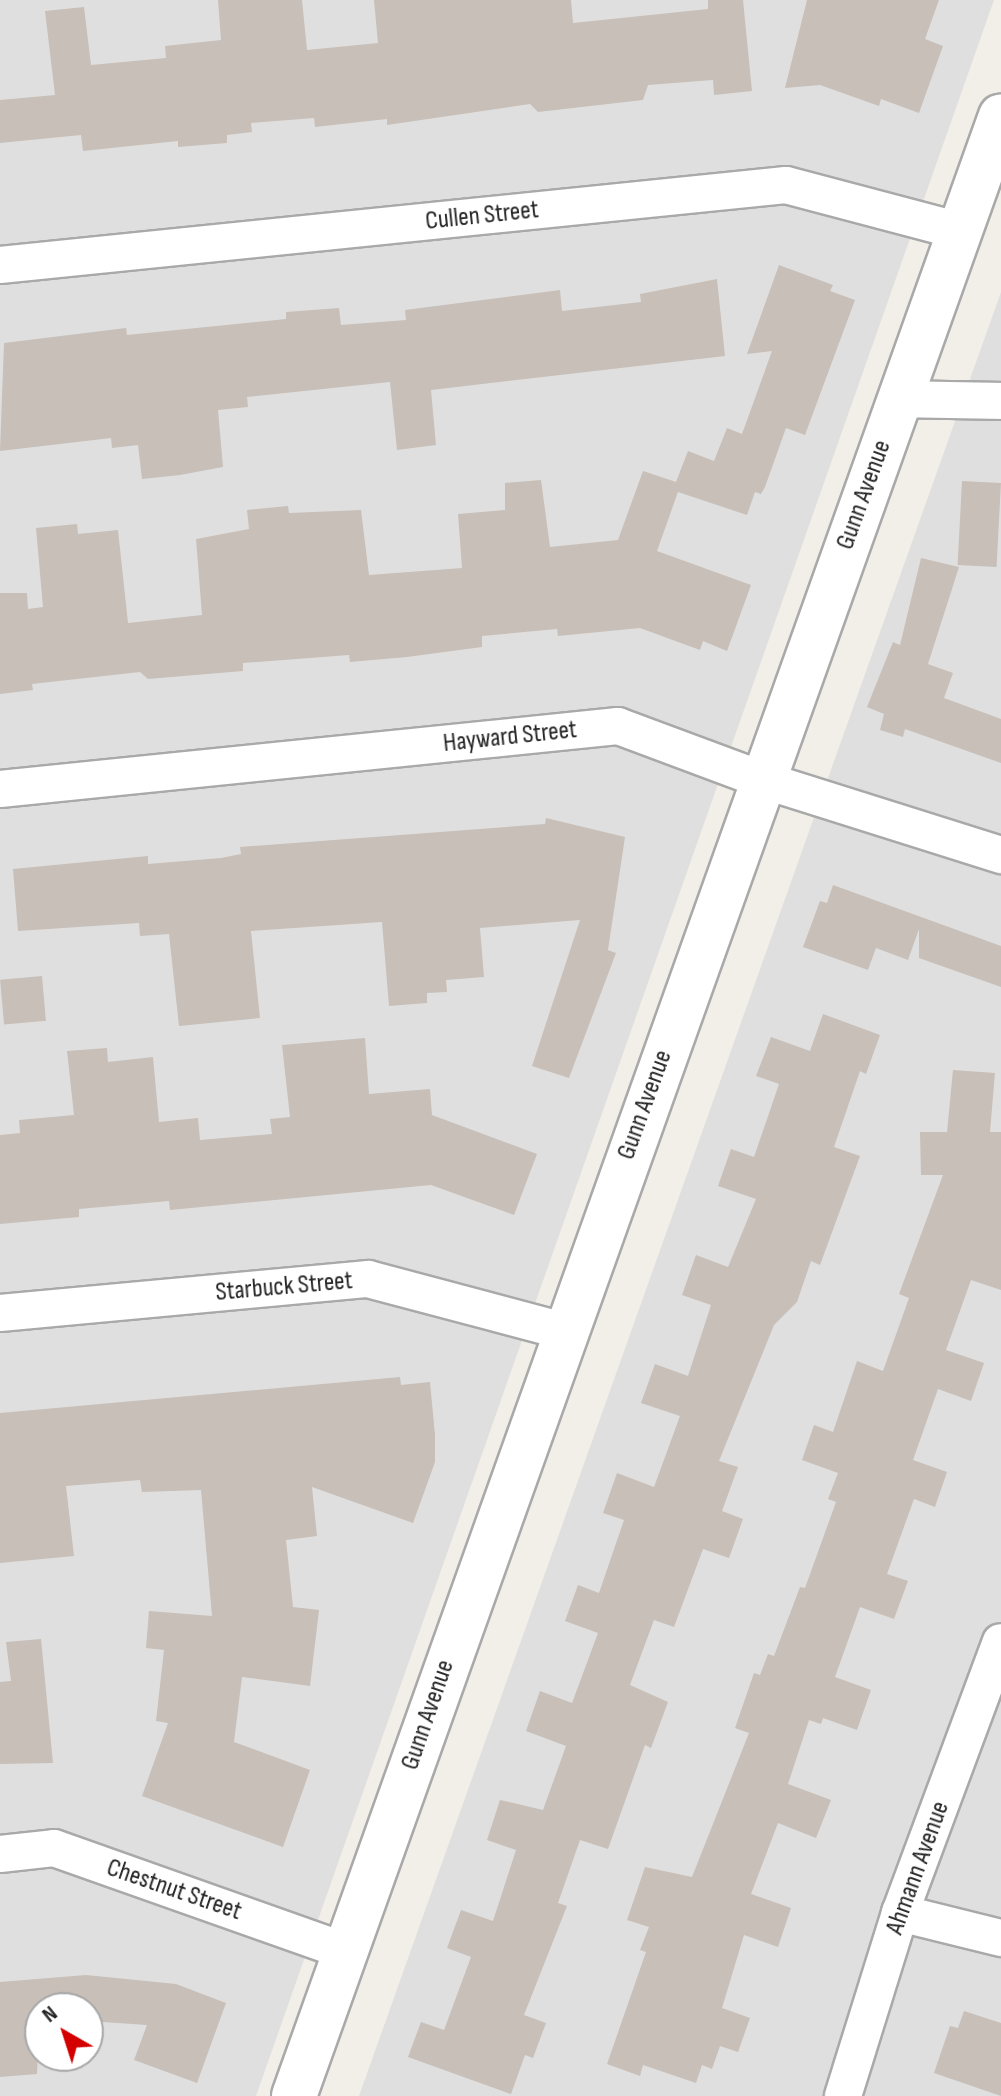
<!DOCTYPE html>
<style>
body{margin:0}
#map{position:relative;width:1001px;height:2096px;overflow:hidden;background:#f2efe9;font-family:"Sofia Sans Condensed",sans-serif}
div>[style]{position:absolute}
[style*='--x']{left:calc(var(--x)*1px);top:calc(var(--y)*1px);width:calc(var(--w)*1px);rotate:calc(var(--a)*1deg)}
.residential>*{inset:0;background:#e0dfdf}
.building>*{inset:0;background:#c7bfb8;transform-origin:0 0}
.roads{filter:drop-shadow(2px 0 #a9a9a9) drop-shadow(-2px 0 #a9a9a9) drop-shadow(0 2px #a9a9a9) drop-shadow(0 -2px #a9a9a9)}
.minor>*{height:36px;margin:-18px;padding:0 18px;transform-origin:18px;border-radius:18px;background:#fff}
.tertiary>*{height:44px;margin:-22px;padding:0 22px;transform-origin:22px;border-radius:22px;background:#fff}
span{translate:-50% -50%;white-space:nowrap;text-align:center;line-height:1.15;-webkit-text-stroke:6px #fff;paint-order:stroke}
.street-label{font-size:26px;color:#222}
.north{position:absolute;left:24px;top:1992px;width:80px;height:80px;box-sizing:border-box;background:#fff;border:2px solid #a7a7a7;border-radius:50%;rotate:321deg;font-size:22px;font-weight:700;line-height:32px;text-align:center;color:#222}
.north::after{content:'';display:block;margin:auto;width:28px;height:36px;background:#d40000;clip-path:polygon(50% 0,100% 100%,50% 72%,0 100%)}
</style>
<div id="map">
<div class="residential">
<i style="clip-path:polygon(evenodd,0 0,994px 0,256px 2096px,0 2096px,0 0,40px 2008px,88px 2008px,88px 2056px,40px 2056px,40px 2008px)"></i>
<i style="clip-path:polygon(1001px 292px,1001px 2096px,359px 2096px)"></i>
</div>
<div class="building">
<i style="clip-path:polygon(218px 0,302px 0,307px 50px,378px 43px,374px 0,571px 0,573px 23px,708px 9px,708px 0,743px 0,752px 91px,714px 95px,713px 80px,648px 85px,643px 100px,538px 112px,530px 104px,387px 125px,387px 119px,315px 127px,314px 118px,251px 123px,252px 132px,227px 135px,227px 143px,178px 147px,178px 141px,83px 151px,81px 135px,0 143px,0 100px,55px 95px,45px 11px,84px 7px,91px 65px,166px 58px,165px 46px,221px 40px)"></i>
<i style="clip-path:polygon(807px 0,939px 0,925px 39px,943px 46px,919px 113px,881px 99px,879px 106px,820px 85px,785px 88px)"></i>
<i style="clip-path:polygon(779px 265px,833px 285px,830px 291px,855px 300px,805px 435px,786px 428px,765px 487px,761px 494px,755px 492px,747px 515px,678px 492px,657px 551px,751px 585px,727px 651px,703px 641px,700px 650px,640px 628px,558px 636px,557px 629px,482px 636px,482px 647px,407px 657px,350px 662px,349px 655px,243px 663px,243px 671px,148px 679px,140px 672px,32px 684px,33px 690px,0 694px,0 593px,27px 593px,28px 609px,43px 607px,36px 528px,77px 524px,78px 534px,118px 530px,128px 623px,202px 615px,196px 539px,249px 529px,247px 510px,288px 506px,289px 513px,361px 510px,369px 575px,462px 568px,458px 514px,505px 510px,505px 483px,541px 480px,550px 547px,618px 540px,643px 471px,676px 482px,688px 451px,714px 461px,727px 428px,742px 434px,772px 351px,747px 354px)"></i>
<i style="clip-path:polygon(717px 279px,725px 356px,431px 390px,436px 445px,397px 450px,390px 382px,247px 397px,248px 407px,218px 410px,223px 467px,180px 475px,142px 479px,138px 445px,112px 448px,111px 438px,0 451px,4px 343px,126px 328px,127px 335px,286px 319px,286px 312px,339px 308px,341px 325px,406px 320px,405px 310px,560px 290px,562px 311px,641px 302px,640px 294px)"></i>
<i style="left:962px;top:481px;width:39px;height:84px;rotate:3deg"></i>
<i style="clip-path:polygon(921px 558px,959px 567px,928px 664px,953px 673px,944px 698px,1001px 719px,1001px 763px,905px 729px,903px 737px,880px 730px,884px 714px,867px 707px,893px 642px,900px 645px)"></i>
<i style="clip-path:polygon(546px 818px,625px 837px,608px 950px,616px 953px,569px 1078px,532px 1066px,580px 920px,480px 928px,484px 977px,446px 980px,447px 992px,427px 993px,427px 1003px,389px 1006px,382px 922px,251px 931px,260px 1018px,179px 1026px,169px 934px,140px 936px,139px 923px,18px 931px,13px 869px,148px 856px,148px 864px,221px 858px,241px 854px,240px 847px,545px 824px)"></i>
<i style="clip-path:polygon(833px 885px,1001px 946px,1001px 987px,919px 958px,919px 929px,908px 960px,876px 948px,868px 970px,803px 947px,820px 901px,827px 903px)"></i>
<i style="left:42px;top:976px;width:45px;height:42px;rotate:85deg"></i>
<i style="clip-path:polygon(823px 1014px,880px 1035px,866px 1074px,860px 1071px,834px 1147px,860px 1156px,820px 1265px,811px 1261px,797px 1302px,774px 1325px,719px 1461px,738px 1467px,722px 1511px,743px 1519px,729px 1558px,703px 1549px,674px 1627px,654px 1620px,630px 1685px,668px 1702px,651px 1748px,645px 1745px,608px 1849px,580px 1840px,558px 1903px,567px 1906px,524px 2015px,546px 2023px,533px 2058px,525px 2055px,511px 2094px,408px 2057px,421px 2022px,444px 2030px,471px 1957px,447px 1948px,461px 1910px,493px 1921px,516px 1850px,487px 1840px,500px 1800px,543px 1810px,566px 1746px,526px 1731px,540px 1691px,572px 1703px,598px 1633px,565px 1621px,578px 1585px,599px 1593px,624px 1520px,603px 1513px,617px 1473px,654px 1487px,680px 1416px,641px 1403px,655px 1364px,688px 1376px,711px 1305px,682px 1295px,696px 1255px,728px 1267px,756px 1199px,718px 1186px,731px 1149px,754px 1157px,779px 1084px,756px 1076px,771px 1037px,810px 1051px)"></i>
<i style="clip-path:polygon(365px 1038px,369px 1094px,430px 1089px,432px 1115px,537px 1154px,514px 1215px,431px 1185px,170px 1210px,169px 1201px,79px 1209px,79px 1217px,0 1224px,0 1135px,20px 1133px,19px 1120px,74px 1115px,67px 1051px,107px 1048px,108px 1062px,153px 1057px,159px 1122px,198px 1118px,200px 1140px,272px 1134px,270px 1119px,290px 1117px,282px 1045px)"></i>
<i style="clip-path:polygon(953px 1070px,995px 1073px,990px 1132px,1001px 1132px,1001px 1290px,971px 1280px,946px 1350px,984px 1363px,971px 1401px,938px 1389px,913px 1460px,947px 1472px,935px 1507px,914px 1499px,887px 1574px,908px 1581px,894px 1619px,860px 1607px,835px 1677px,871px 1690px,857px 1730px,823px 1718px,821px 1724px,809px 1720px,788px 1784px,831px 1800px,816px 1838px,778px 1823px,751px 1894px,791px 1908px,778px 1947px,744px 1935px,722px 2008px,750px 2018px,738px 2052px,720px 2046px,712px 2069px,702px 2065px,696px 2083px,643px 2065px,640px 2076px,607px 2064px,646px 1952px,640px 1950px,649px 1927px,627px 1920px,645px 1867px,692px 1877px,749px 1733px,735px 1728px,754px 1673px,760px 1675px,768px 1654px,774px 1656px,800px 1587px,805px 1588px,836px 1502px,828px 1499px,838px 1473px,802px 1460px,814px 1425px,833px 1432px,857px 1361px,883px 1371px,909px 1298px,899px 1294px,943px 1175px,921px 1175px,920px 1132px,947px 1132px)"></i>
<i style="clip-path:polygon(400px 1377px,401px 1385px,430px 1382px,435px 1435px,435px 1462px,413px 1523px,312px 1487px,317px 1536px,286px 1540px,293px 1607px,319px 1610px,310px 1686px,242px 1677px,234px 1742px,310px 1770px,283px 1847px,142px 1796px,168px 1723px,156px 1721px,164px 1650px,146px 1648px,149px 1611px,212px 1616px,201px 1490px,142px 1492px,140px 1480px,66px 1486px,74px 1556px,0 1563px,0 1413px)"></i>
<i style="clip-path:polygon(41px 1639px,53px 1763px,0 1764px,0 1682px,11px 1681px,6px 1642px)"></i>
<i style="clip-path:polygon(86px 1975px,176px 1984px,226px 2003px,197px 2083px,134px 2060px,147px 2025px,88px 2021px,88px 2008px,40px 2008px,37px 2074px,0 2077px,0 1982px)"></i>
<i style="clip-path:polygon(964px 2011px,1001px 2023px,1001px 2096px,934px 2073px,950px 2026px,958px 2028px)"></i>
</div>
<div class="roads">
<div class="minor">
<i style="--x:0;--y:265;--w:790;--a:-5.81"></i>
<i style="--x:786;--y:185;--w:180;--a:14.8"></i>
<i style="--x:898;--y:399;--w:103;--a:1.1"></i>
<i style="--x:0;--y:789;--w:621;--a:-5.82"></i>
<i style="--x:618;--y:726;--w:155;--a:20.4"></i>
<i style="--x:763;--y:780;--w:250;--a:17.5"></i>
<i style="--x:0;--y:1313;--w:370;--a:-5.3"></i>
<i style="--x:368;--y:1279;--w:202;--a:14.9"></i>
<i style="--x:0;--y:1854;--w:54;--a:-6.3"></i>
<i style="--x:54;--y:1848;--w:309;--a:19.5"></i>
<i style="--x:900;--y:1913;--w:104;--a:13.9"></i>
<i style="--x:843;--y:2096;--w:192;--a:-72.7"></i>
<i style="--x:900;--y:1913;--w:289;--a:-69.6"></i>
</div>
<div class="tertiary">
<i style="--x:294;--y:2096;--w:2102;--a:-70.35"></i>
</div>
</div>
<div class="street-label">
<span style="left:482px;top:216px;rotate:-6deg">Cullen Street</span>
<span style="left:864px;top:495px;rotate:-70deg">Gunn Avenue</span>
<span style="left:510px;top:737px;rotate:-6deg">Hayward Street</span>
<span style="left:645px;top:1105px;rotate:-70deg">Gunn Avenue</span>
<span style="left:284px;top:1287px;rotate:-5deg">Starbuck Street</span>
<span style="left:428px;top:1715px;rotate:-71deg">Gunn Avenue</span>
<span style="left:918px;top:1868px;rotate:-70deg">Ahmann Avenue</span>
<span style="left:174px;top:1890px;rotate:19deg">Chestnut Street</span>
</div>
<div class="north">N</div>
</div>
